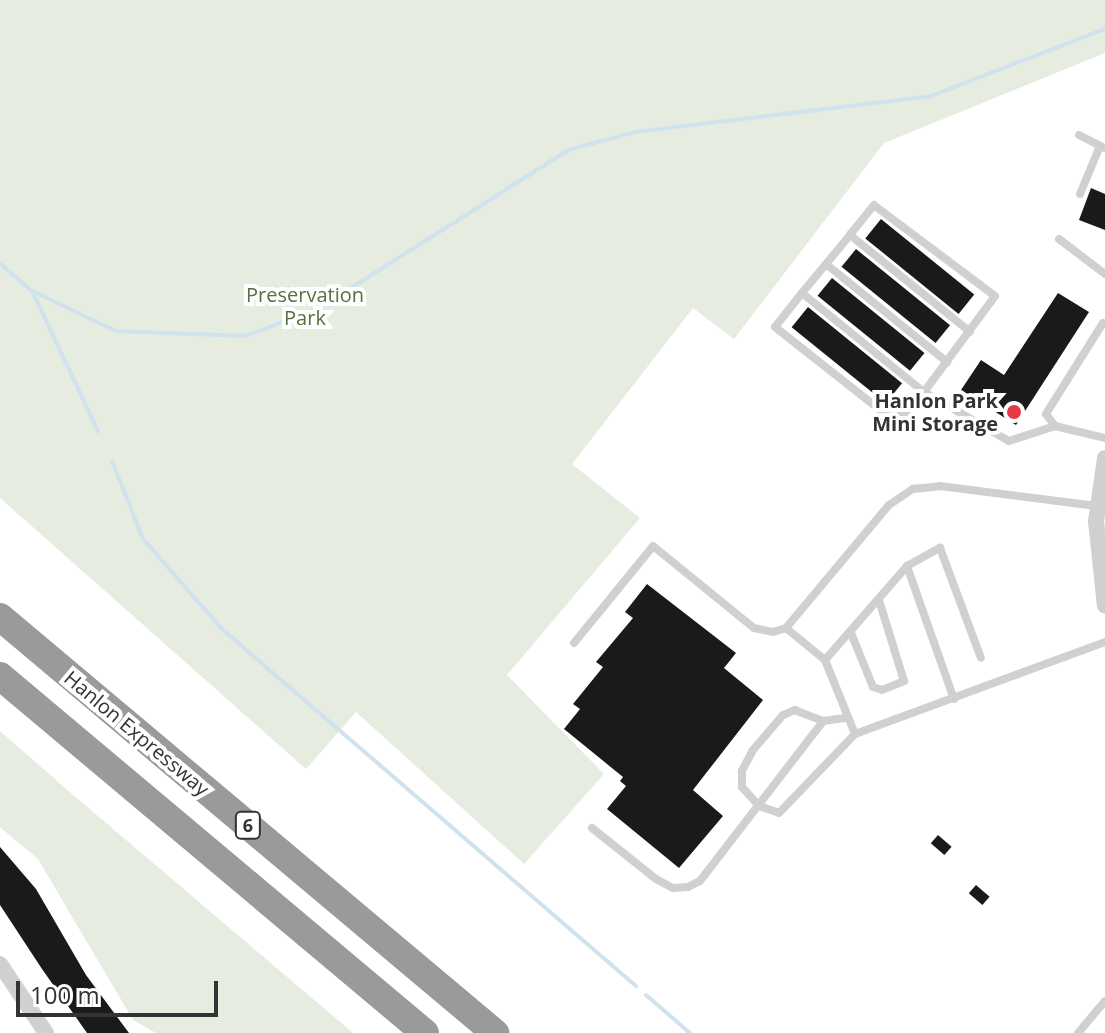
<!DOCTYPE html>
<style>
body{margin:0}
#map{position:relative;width:1105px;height:1033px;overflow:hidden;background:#fff;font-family:"Open Sans",sans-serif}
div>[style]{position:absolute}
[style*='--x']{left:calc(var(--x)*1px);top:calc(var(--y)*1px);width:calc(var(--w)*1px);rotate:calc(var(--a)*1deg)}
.green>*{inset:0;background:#e6ecdf}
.stream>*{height:4px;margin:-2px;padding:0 2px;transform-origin:2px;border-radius:2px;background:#cfe2ee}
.building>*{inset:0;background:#1a1a1a;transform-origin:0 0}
.service>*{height:8px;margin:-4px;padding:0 4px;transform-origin:4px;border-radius:4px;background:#d0d0d0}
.minor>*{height:16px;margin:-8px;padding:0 8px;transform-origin:8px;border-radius:8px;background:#d0d0d0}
.motorway>*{height:28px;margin:-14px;padding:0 14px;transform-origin:14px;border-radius:14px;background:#9a9a9a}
.dots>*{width:22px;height:22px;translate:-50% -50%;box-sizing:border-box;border:4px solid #fff;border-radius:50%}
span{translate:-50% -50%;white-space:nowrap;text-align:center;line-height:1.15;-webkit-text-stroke:8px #fff;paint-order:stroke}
.shield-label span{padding:2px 6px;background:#fff;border:2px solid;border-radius:6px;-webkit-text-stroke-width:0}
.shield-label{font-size:18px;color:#333;font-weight:700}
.park-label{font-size:20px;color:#56703f}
.poi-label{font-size:20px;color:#333;font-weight:700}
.right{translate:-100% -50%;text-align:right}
.street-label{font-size:20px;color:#333}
.scale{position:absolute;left:16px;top:981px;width:202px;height:36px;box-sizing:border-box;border:4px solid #333;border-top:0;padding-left:10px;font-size:24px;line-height:28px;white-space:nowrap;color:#333;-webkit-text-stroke:6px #fff;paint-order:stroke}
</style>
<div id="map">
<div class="green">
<i style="clip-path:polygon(0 0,1105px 0,1105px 53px,884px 143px,734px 339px,693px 308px,572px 464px,640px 518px,507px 675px,604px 774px,524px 864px,356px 712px,306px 769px,0 498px)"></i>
<i style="clip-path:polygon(0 731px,72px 794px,353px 1033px,156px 1033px,133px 1020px,38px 859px,0 827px)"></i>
</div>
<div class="stream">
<i style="--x:0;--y:264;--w:42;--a:40.2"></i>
<i style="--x:32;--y:291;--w:93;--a:25.5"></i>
<i style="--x:116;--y:331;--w:130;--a:2.2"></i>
<i style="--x:246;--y:336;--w:80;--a:-21.1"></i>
<i style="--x:321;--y:307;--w:293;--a:-32.4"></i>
<i style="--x:568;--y:150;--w:69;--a:-15"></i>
<i style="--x:635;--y:132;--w:298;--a:-6.9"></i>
<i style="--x:931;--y:96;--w:186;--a:-21.1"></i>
<i style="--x:33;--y:293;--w:153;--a:64.8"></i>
<i style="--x:112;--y:461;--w:84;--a:68.3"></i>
<i style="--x:143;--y:539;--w:120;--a:48.7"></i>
<i style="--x:222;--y:629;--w:547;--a:40.77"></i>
<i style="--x:646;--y:995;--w:58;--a:40.8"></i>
</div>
<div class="building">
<i style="clip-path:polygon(1091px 188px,1105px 194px,1105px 230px,1079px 220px)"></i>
<i style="left:881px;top:219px;width:120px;height:25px;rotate:39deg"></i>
<i style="left:856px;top:249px;width:121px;height:23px;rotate:39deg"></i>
<i style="left:832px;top:278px;width:119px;height:23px;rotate:39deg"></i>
<i style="clip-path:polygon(1058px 293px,1089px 312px,1016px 425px,961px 390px,981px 360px,1004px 375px)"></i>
<i style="left:808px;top:307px;width:121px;height:26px;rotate:39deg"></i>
<i style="clip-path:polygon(647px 584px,736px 653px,724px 668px,763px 700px,693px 790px,723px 816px,679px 868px,607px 809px,626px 786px,620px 781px,623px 777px,564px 729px,580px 709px,573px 704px,603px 667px,596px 662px,633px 618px,625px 612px)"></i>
<i style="left:938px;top:835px;width:18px;height:11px;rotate:41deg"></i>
<i style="clip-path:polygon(0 847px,36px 889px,86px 975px,129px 1033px,87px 1033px,42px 969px,0 905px)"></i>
<i style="left:976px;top:885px;width:18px;height:11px;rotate:41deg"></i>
</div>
<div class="service">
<i style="--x:1079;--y:135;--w:28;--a:27"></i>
<i style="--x:1080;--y:194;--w:52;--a:-67.4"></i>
<i style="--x:850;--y:235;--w:154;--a:38.9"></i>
<i style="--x:1059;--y:239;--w:58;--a:37.3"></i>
<i style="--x:826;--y:264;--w:156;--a:39"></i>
<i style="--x:802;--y:293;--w:157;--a:39.1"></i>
<i style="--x:924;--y:392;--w:119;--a:-53.5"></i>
<i style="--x:995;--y:296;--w:151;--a:-143.1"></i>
<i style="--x:874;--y:205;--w:38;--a:129"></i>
<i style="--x:850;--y:235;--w:75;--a:129.6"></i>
<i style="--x:802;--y:293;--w:43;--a:128.5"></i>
<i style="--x:775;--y:327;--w:145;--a:38.3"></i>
<i style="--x:889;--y:417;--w:19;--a:-12"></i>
<i style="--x:908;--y:413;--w:26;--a:-53"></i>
<i style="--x:924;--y:392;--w:98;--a:30"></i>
<i style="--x:1009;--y:441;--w:48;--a:-18.1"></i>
<i style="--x:1103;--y:323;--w:107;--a:122.1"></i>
<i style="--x:1046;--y:414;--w:15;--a:53"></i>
<i style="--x:1055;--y:426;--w:51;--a:13.5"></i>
<i style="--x:786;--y:628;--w:160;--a:-50.1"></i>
<i style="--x:889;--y:505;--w:29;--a:-34"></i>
<i style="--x:913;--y:489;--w:27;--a:-6"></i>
<i style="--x:940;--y:486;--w:158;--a:7.3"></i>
<i style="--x:851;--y:633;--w:58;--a:67.8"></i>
<i style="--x:873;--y:687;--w:9;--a:18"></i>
<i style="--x:882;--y:690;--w:24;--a:-22"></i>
<i style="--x:904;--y:681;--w:85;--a:-107.2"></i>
<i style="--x:574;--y:643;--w:125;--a:-50.8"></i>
<i style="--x:653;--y:546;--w:130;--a:39.1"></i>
<i style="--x:754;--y:628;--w:19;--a:12"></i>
<i style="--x:773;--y:632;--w:14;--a:-17"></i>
<i style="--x:786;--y:628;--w:50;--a:39.4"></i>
<i style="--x:954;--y:699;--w:141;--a:-109.5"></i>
<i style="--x:907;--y:566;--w:38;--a:-29"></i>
<i style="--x:940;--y:548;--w:117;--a:69.6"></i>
<i style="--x:845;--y:718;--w:22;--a:172"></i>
<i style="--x:823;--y:721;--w:30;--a:-159"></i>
<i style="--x:795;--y:710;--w:13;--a:157"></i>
<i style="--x:783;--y:715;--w:46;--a:130.6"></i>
<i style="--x:753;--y:750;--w:24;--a:118"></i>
<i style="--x:742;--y:771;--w:16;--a:90"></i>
<i style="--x:742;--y:787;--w:25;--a:48"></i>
<i style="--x:759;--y:806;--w:21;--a:19"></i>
<i style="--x:779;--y:813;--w:110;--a:-46.1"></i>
<i style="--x:855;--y:734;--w:266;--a:-20.2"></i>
<i style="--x:855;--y:734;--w:80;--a:-112.1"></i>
<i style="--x:825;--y:660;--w:125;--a:-48.9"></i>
<i style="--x:592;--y:828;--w:82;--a:38.6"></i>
<i style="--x:656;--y:879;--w:19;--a:28"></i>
<i style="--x:673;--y:888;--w:15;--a:-4"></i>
<i style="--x:688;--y:887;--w:13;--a:-27"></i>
<i style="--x:700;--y:881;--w:202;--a:-52.4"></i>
<i style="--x:1078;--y:1033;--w:42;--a:-49.8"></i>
</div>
<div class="minor">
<i style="--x:1105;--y:458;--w:64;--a:98.1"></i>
<i style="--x:1096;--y:521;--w:85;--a:84"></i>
<i style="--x:0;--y:964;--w:83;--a:56.3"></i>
</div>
<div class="motorway">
<i style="--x:0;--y:617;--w:647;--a:40.04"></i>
<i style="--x:0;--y:676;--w:555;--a:40.03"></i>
</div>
<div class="dots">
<i style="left:1014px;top:412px;background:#e63946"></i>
</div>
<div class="shield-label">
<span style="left:248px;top:825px">6</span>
</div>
<div class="park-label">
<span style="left:305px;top:306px">Preservation<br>Park</span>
</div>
<div class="poi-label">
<span class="right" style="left:998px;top:412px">Hanlon Park<br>Mini Storage</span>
</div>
<div class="street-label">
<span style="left:137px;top:733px;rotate:40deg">Hanlon Expressway</span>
</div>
<div class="scale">100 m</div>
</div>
